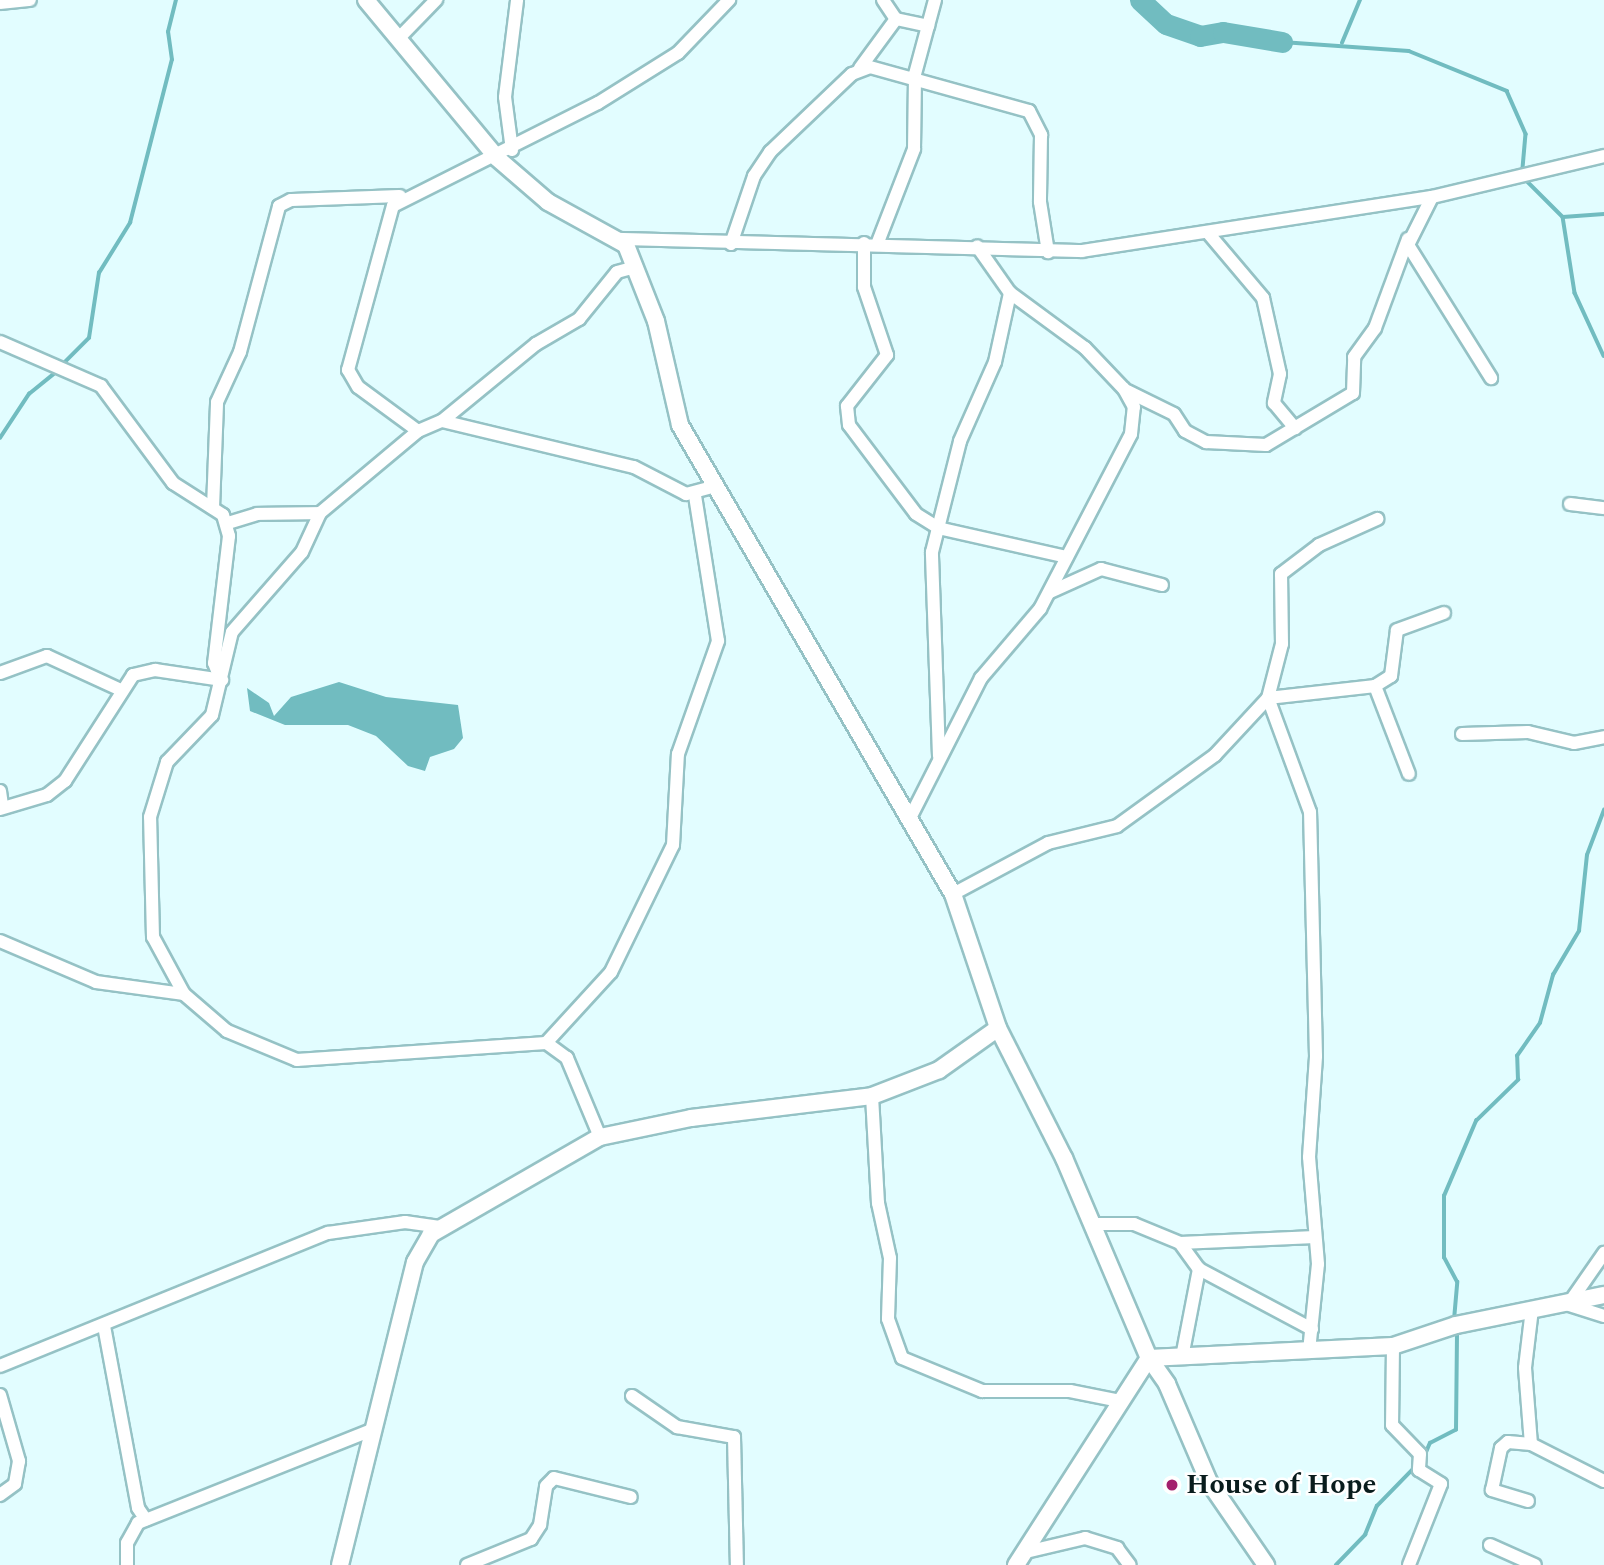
<!DOCTYPE html>
<style>
body{margin:0}
#map{position:relative;width:1604px;height:1565px;overflow:hidden;background:#e2fdff;font-family:Spectral,serif}
div>[style]{position:absolute}
[style*='--x']{left:calc(var(--x)*1px);top:calc(var(--y)*1px);width:calc(var(--w)*1px);rotate:calc(var(--a)*1deg)}
.water>*{inset:0;background:#71bcc0}
.stream>*{height:3.5px;margin:-1.75px;padding:0 1.75px;transform-origin:1.75px;border-radius:1.75px;background:#71bcc0}
.river>*{height:21px;margin:-10.5px;padding:0 10.5px;transform-origin:10.5px;border-radius:10.5px;background:#71bcc0}
.roads{filter:drop-shadow(2px 0 #95c2c5) drop-shadow(-2px 0 #95c2c5) drop-shadow(0 2px #95c2c5) drop-shadow(0 -2px #95c2c5)}
.minor>*{height:12px;margin:-6px;padding:0 6px;transform-origin:6px;border-radius:6px;background:#fff}
.tertiary>*{height:16px;margin:-8px;padding:0 8px;transform-origin:8px;border-radius:8px;background:#fff}
.dots>*{width:19px;height:19px;translate:-50% -50%;box-sizing:border-box;border:4px solid #fff;border-radius:50%}
span{translate:-50% -50%;white-space:nowrap;text-align:center;line-height:1.15;-webkit-text-stroke:5px #fff;paint-order:stroke}
.poi-label{font-size:28px;color:#091c1d;font-weight:700}
.left{translate:0 -50%;text-align:left}
</style>
<div id="map">
<div class="water">
<i style="clip-path:polygon(339px 682px,386px 697px,458px 705px,463px 738px,454px 749px,430px 757px,425px 771px,408px 766px,376px 736px,348px 725px,285px 725px,250px 711px,247px 688px,269px 703px,274px 716px,291px 697px)"></i>
</div>
<div class="stream">
<i style="--x:1282;--y:42;--w:127;--a:4.1"></i>
<i style="--x:1409;--y:51;--w:106;--a:22.2"></i>
<i style="--x:1507;--y:91;--w:47;--a:66.2"></i>
<i style="--x:1526;--y:134;--w:37;--a:95"></i>
<i style="--x:1342;--y:43;--w:47;--a:-67.3"></i>
<i style="--x:1525;--y:179;--w:54;--a:45"></i>
<i style="--x:1563;--y:217;--w:77;--a:81"></i>
<i style="--x:1575;--y:293;--w:69;--a:65.3"></i>
<i style="--x:1563;--y:217;--w:41;--a:-4.2"></i>
<i style="--x:62;--y:365;--w:38;--a:-45"></i>
<i style="--x:89;--y:338;--w:66;--a:-81.3"></i>
<i style="--x:99;--y:273;--w:59;--a:-58.2"></i>
<i style="--x:130;--y:223;--w:168;--a:-75.6"></i>
<i style="--x:172;--y:60;--w:28;--a:-98"></i>
<i style="--x:168;--y:32;--w:33;--a:-76"></i>
<i style="--x:0;--y:438;--w:53;--a:-56.6"></i>
<i style="--x:29;--y:394;--w:35;--a:-39"></i>
<i style="--x:1454;--y:1320;--w:38;--a:-85"></i>
<i style="--x:1457;--y:1282;--w:27;--a:-118"></i>
<i style="--x:1444;--y:1258;--w:62;--a:-90"></i>
<i style="--x:1444;--y:1196;--w:82;--a:-66.9"></i>
<i style="--x:1476;--y:1121;--w:59;--a:-44.3"></i>
<i style="--x:1518;--y:1080;--w:24;--a:-92"></i>
<i style="--x:1517;--y:1056;--w:40;--a:-55.1"></i>
<i style="--x:1540;--y:1023;--w:50;--a:-74.8"></i>
<i style="--x:1553;--y:975;--w:51;--a:-59.4"></i>
<i style="--x:1579;--y:931;--w:76;--a:-84"></i>
<i style="--x:1587;--y:855;--w:48;--a:-69.3"></i>
<i style="--x:1424;--y:1457;--w:15;--a:-67"></i>
<i style="--x:1430;--y:1443;--w:29;--a:-27"></i>
<i style="--x:1456;--y:1430;--w:98;--a:-89.4"></i>
<i style="--x:1336;--y:1565;--w:42;--a:-46"></i>
<i style="--x:1365;--y:1535;--w:31;--a:-68"></i>
<i style="--x:1377;--y:1506;--w:53;--a:-45.8"></i>
</div>
<div class="river">
<i style="--x:1140;--y:0;--w:35;--a:43"></i>
<i style="--x:1166;--y:24;--w:36;--a:19"></i>
<i style="--x:1200;--y:36;--w:23;--a:-10"></i>
<i style="--x:1223;--y:32;--w:60;--a:9.6"></i>
</div>
<div class="roads">
<div class="minor">
<i style="--x:883;--y:0;--w:23;--a:56"></i>
<i style="--x:896;--y:19;--w:33;--a:12"></i>
<i style="--x:0;--y:3;--w:30;--a:-6"></i>
<i style="--x:400;--y:37;--w:52;--a:-45.8"></i>
<i style="--x:860;--y:68;--w:61;--a:-53.7"></i>
<i style="--x:512;--y:150;--w:53;--a:-97.5"></i>
<i style="--x:505;--y:97;--w:98;--a:-82.9"></i>
<i style="--x:1432;--y:197;--w:54;--a:116.6"></i>
<i style="--x:1408;--y:245;--w:157;--a:58"></i>
<i style="--x:1209;--y:234;--w:84;--a:49.8"></i>
<i style="--x:1263;--y:298;--w:78;--a:77.4"></i>
<i style="--x:1280;--y:374;--w:30;--a:102"></i>
<i style="--x:1274;--y:403;--w:33;--a:50"></i>
<i style="--x:620;--y:239;--w:462;--a:1.5"></i>
<i style="--x:1082;--y:251;--w:354;--a:-8.8"></i>
<i style="--x:1432;--y:197;--w:177;--a:-13.4"></i>
<i style="--x:878;--y:242;--w:100;--a:-68.8"></i>
<i style="--x:914;--y:149;--w:75;--a:-89.2"></i>
<i style="--x:915;--y:74;--w:77;--a:-74.9"></i>
<i style="--x:864;--y:243;--w:44;--a:90"></i>
<i style="--x:864;--y:287;--w:72;--a:71.3"></i>
<i style="--x:887;--y:355;--w:65;--a:128.1"></i>
<i style="--x:847;--y:406;--w:19;--a:84"></i>
<i style="--x:849;--y:425;--w:111;--a:53"></i>
<i style="--x:916;--y:514;--w:26;--a:32"></i>
<i style="--x:938;--y:528;--w:132;--a:12.7"></i>
<i style="--x:731;--y:244;--w:72;--a:-71.3"></i>
<i style="--x:754;--y:176;--w:29;--a:-56"></i>
<i style="--x:770;--y:152;--w:113;--a:-43.6"></i>
<i style="--x:852;--y:74;--w:19;--a:-21"></i>
<i style="--x:870;--y:67;--w:165;--a:15.5"></i>
<i style="--x:1029;--y:111;--w:27;--a:63"></i>
<i style="--x:1041;--y:135;--w:67;--a:90.9"></i>
<i style="--x:1040;--y:202;--w:51;--a:80.9"></i>
<i style="--x:0;--y:342;--w:110;--a:23.5"></i>
<i style="--x:101;--y:386;--w:121;--a:53.4"></i>
<i style="--x:173;--y:483;--w:59;--a:32.6"></i>
<i style="--x:223;--y:515;--w:22;--a:74"></i>
<i style="--x:229;--y:536;--w:128;--a:96.7"></i>
<i style="--x:214;--y:663;--w:16;--a:68"></i>
<i style="--x:1127;--y:391;--w:52;--a:26.1"></i>
<i style="--x:1174;--y:414;--w:20;--a:57"></i>
<i style="--x:1185;--y:431;--w:24;--a:28"></i>
<i style="--x:1206;--y:442;--w:60;--a:2.9"></i>
<i style="--x:1266;--y:445;--w:101;--a:-30.9"></i>
<i style="--x:1353;--y:393;--w:36;--a:-88"></i>
<i style="--x:1354;--y:357;--w:36;--a:-54"></i>
<i style="--x:1375;--y:328;--w:95;--a:-69.7"></i>
<i style="--x:442;--y:421;--w:197;--a:13.5"></i>
<i style="--x:634;--y:467;--w:59;--a:27.4"></i>
<i style="--x:686;--y:494;--w:31;--a:-15"></i>
<i style="--x:418;--y:431;--w:74;--a:-143.7"></i>
<i style="--x:358;--y:387;--w:20;--a:-120"></i>
<i style="--x:348;--y:370;--w:170;--a:-74.7"></i>
<i style="--x:393;--y:206;--w:229;--a:-26.7"></i>
<i style="--x:598;--y:103;--w:94;--a:-32"></i>
<i style="--x:678;--y:53;--w:74;--a:-46.1"></i>
<i style="--x:1570;--y:504;--w:34;--a:7"></i>
<i style="--x:213;--y:508;--w:106;--a:-87.8"></i>
<i style="--x:217;--y:402;--w:55;--a:-65.3"></i>
<i style="--x:240;--y:352;--w:151;--a:-75"></i>
<i style="--x:279;--y:206;--w:13;--a:-27"></i>
<i style="--x:291;--y:200;--w:109;--a:-2.1"></i>
<i style="--x:228;--y:523;--w:30;--a:-17"></i>
<i style="--x:257;--y:514;--w:63;--a:-0.9"></i>
<i style="--x:1050;--y:592;--w:56;--a:-24.3"></i>
<i style="--x:1101;--y:569;--w:63;--a:14.7"></i>
<i style="--x:0;--y:673;--w:50;--a:-19.9"></i>
<i style="--x:47;--y:656;--w:81;--a:24.7"></i>
<i style="--x:1375;--y:686;--w:94;--a:68.9"></i>
<i style="--x:1462;--y:734;--w:66;--a:-1.7"></i>
<i style="--x:1528;--y:732;--w:47;--a:13.4"></i>
<i style="--x:1574;--y:743;--w:31;--a:-11"></i>
<i style="--x:939;--y:756;--w:204;--a:-92"></i>
<i style="--x:932;--y:552;--w:114;--a:-75.8"></i>
<i style="--x:960;--y:441;--w:86;--a:-66.1"></i>
<i style="--x:995;--y:362;--w:71;--a:-77.7"></i>
<i style="--x:0;--y:791;--w:15;--a:82"></i>
<i style="--x:0;--y:809;--w:49;--a:-16.6"></i>
<i style="--x:47;--y:795;--w:23;--a:-38"></i>
<i style="--x:65;--y:781;--w:126;--a:-57.3"></i>
<i style="--x:133;--y:675;--w:23;--a:-13"></i>
<i style="--x:155;--y:670;--w:68;--a:8.5"></i>
<i style="--x:911;--y:816;--w:155;--a:-63.1"></i>
<i style="--x:981;--y:678;--w:91;--a:-49.5"></i>
<i style="--x:1040;--y:609;--w:197;--a:-62.5"></i>
<i style="--x:1131;--y:434;--w:27;--a:-84"></i>
<i style="--x:1134;--y:407;--w:21;--a:-119"></i>
<i style="--x:1124;--y:389;--w:57;--a:-133.6"></i>
<i style="--x:1085;--y:348;--w:93;--a:-143.7"></i>
<i style="--x:1010;--y:293;--w:57;--a:-125.1"></i>
<i style="--x:953;--y:894;--w:108;--a:-28.2"></i>
<i style="--x:1048;--y:843;--w:71;--a:-13.8"></i>
<i style="--x:1117;--y:826;--w:121;--a:-35.9"></i>
<i style="--x:1215;--y:755;--w:78;--a:-47.1"></i>
<i style="--x:1268;--y:698;--w:56;--a:-75.5"></i>
<i style="--x:1282;--y:644;--w:70;--a:-90.8"></i>
<i style="--x:1281;--y:574;--w:48;--a:-37.3"></i>
<i style="--x:1319;--y:545;--w:64;--a:-24.1"></i>
<i style="--x:0;--y:941;--w:104;--a:23.1"></i>
<i style="--x:96;--y:982;--w:89;--a:7.8"></i>
<i style="--x:546;--y:1043;--w:96;--a:-47.5"></i>
<i style="--x:611;--y:972;--w:141;--a:-64"></i>
<i style="--x:673;--y:845;--w:91;--a:-86.9"></i>
<i style="--x:678;--y:754;--w:120;--a:-70.5"></i>
<i style="--x:718;--y:641;--w:147;--a:-99"></i>
<i style="--x:872;--y:1096;--w:107;--a:86.8"></i>
<i style="--x:878;--y:1203;--w:56;--a:77.7"></i>
<i style="--x:890;--y:1258;--w:61;--a:91.9"></i>
<i style="--x:888;--y:1319;--w:41;--a:70.3"></i>
<i style="--x:902;--y:1358;--w:87;--a:22.4"></i>
<i style="--x:982;--y:1391;--w:88;--a:0"></i>
<i style="--x:1070;--y:1391;--w:51;--a:11.3"></i>
<i style="--x:600;--y:1137;--w:86;--a:-112.7"></i>
<i style="--x:567;--y:1058;--w:26;--a:-144"></i>
<i style="--x:546;--y:1043;--w:250;--a:176.1"></i>
<i style="--x:297;--y:1060;--w:76;--a:-157.5"></i>
<i style="--x:227;--y:1031;--w:57;--a:-139.3"></i>
<i style="--x:184;--y:994;--w:65;--a:-118.5"></i>
<i style="--x:153;--y:937;--w:120;--a:-91.4"></i>
<i style="--x:150;--y:817;--w:58;--a:-72.8"></i>
<i style="--x:167;--y:762;--w:65;--a:-46.2"></i>
<i style="--x:212;--y:715;--w:85;--a:-76.5"></i>
<i style="--x:232;--y:632;--w:106;--a:-48.8"></i>
<i style="--x:302;--y:552;--w:43;--a:-65.2"></i>
<i style="--x:320;--y:513;--w:128;--a:-39.9"></i>
<i style="--x:418;--y:431;--w:26;--a:-23"></i>
<i style="--x:442;--y:421;--w:122;--a:-39.3"></i>
<i style="--x:536;--y:344;--w:50;--a:-30.2"></i>
<i style="--x:579;--y:319;--w:60;--a:-51"></i>
<i style="--x:617;--y:272;--w:20;--a:-15"></i>
<i style="--x:1092;--y:1224;--w:42;--a:0"></i>
<i style="--x:1134;--y:1224;--w:50;--a:22.4"></i>
<i style="--x:1180;--y:1243;--w:135;--a:-2.5"></i>
<i style="--x:1180;--y:1243;--w:32;--a:54"></i>
<i style="--x:1199;--y:1269;--w:128;--a:28"></i>
<i style="--x:1570;--y:1302;--w:60;--a:-55.2"></i>
<i style="--x:1563;--y:1303;--w:43;--a:17.6"></i>
<i style="--x:1532;--y:1309;--w:59;--a:96.8"></i>
<i style="--x:1525;--y:1368;--w:76;--a:85.5"></i>
<i style="--x:1531;--y:1444;--w:82;--a:26.9"></i>
<i style="--x:104;--y:1326;--w:185;--a:79.4"></i>
<i style="--x:138;--y:1508;--w:14;--a:56"></i>
<i style="--x:1393;--y:1346;--w:79;--a:90.7"></i>
<i style="--x:1392;--y:1425;--w:40;--a:46"></i>
<i style="--x:1420;--y:1454;--w:16;--a:94"></i>
<i style="--x:1419;--y:1470;--w:26;--a:32"></i>
<i style="--x:1441;--y:1484;--w:87;--a:111.6"></i>
<i style="--x:1309;--y:1351;--w:87;--a:-84.1"></i>
<i style="--x:1318;--y:1264;--w:107;--a:-94.8"></i>
<i style="--x:1309;--y:1157;--w:101;--a:-86"></i>
<i style="--x:1316;--y:1056;--w:244;--a:-91.4"></i>
<i style="--x:1310;--y:812;--w:121;--a:-110.2"></i>
<i style="--x:1268;--y:698;--w:108;--a:-6.4"></i>
<i style="--x:1375;--y:686;--w:19;--a:-32"></i>
<i style="--x:1391;--y:676;--w:46;--a:-82.6"></i>
<i style="--x:1397;--y:630;--w:50;--a:-19.9"></i>
<i style="--x:1183;--y:1352;--w:85;--a:-79.1"></i>
<i style="--x:0;--y:1366;--w:354;--a:-22.1"></i>
<i style="--x:328;--y:1233;--w:78;--a:-8.1"></i>
<i style="--x:405;--y:1222;--w:35;--a:8"></i>
<i style="--x:0;--y:1395;--w:69;--a:73.9"></i>
<i style="--x:19;--y:1461;--w:23;--a:100"></i>
<i style="--x:15;--y:1484;--w:19;--a:144"></i>
<i style="--x:632;--y:1396;--w:55;--a:34.6"></i>
<i style="--x:677;--y:1427;--w:58;--a:10"></i>
<i style="--x:734;--y:1437;--w:128;--a:88.7"></i>
<i style="--x:1528;--y:1501;--w:38;--a:-163"></i>
<i style="--x:1492;--y:1490;--w:43;--a:-77.9"></i>
<i style="--x:1501;--y:1448;--w:9;--a:-41"></i>
<i style="--x:1508;--y:1442;--w:23;--a:5"></i>
<i style="--x:1490;--y:1545;--w:49;--a:24"></i>
<i style="--x:1026;--y:1552;--w:61;--a:-13.3"></i>
<i style="--x:1085;--y:1538;--w:34;--a:17"></i>
<i style="--x:1117;--y:1548;--w:21;--a:53"></i>
<i style="--x:127;--y:1565;--w:22;--a:-90"></i>
<i style="--x:127;--y:1543;--w:23;--a:-61"></i>
<i style="--x:138;--y:1523;--w:254;--a:-21.7"></i>
<i style="--x:467;--y:1565;--w:69;--a:-22.1"></i>
<i style="--x:531;--y:1539;--w:17;--a:-57"></i>
<i style="--x:540;--y:1525;--w:39;--a:-81"></i>
<i style="--x:546;--y:1486;--w:11;--a:-45"></i>
<i style="--x:554;--y:1478;--w:79;--a:13.9"></i>
</div>
<div class="tertiary">
<i style="--x:366;--y:0;--w:205;--a:50.3"></i>
<i style="--x:497;--y:158;--w:67;--a:40.8"></i>
<i style="--x:548;--y:202;--w:89;--a:28.9"></i>
<i style="--x:626;--y:245;--w:82;--a:68.5"></i>
<i style="--x:656;--y:321;--w:107;--a:77"></i>
<i style="--x:680;--y:425;--w:543;--a:59.8"></i>
<i style="--x:953;--y:894;--w:141;--a:71.4"></i>
<i style="--x:998;--y:1028;--w:146;--a:63.1"></i>
<i style="--x:1064;--y:1158;--w:217;--a:67"></i>
<i style="--x:1149;--y:1358;--w:32;--a:55"></i>
<i style="--x:1167;--y:1384;--w:107;--a:66.8"></i>
<i style="--x:1209;--y:1482;--w:101;--a:55.5"></i>
<i style="--x:340;--y:1565;--w:312;--a:-76.1"></i>
<i style="--x:415;--y:1262;--w:32;--a:-60"></i>
<i style="--x:431;--y:1234;--w:195;--a:-29.9"></i>
<i style="--x:600;--y:1137;--w:93;--a:-11.8"></i>
<i style="--x:691;--y:1118;--w:182;--a:-6.9"></i>
<i style="--x:872;--y:1096;--w:72;--a:-21.2"></i>
<i style="--x:939;--y:1070;--w:72;--a:-35.4"></i>
<i style="--x:1016;--y:1565;--w:246;--a:-57.3"></i>
<i style="--x:1149;--y:1358;--w:244;--a:-2.8"></i>
<i style="--x:1393;--y:1346;--w:66;--a:-18.4"></i>
<i style="--x:1456;--y:1325;--w:151;--a:-11.5"></i>
</div>
</div>
<div class="dots">
<i style="left:1172px;top:1485px;background:#a3206d"></i>
</div>
<div class="poi-label">
<span class="left" style="left:1186px;top:1485px">House of Hope</span>
</div>
</div>
